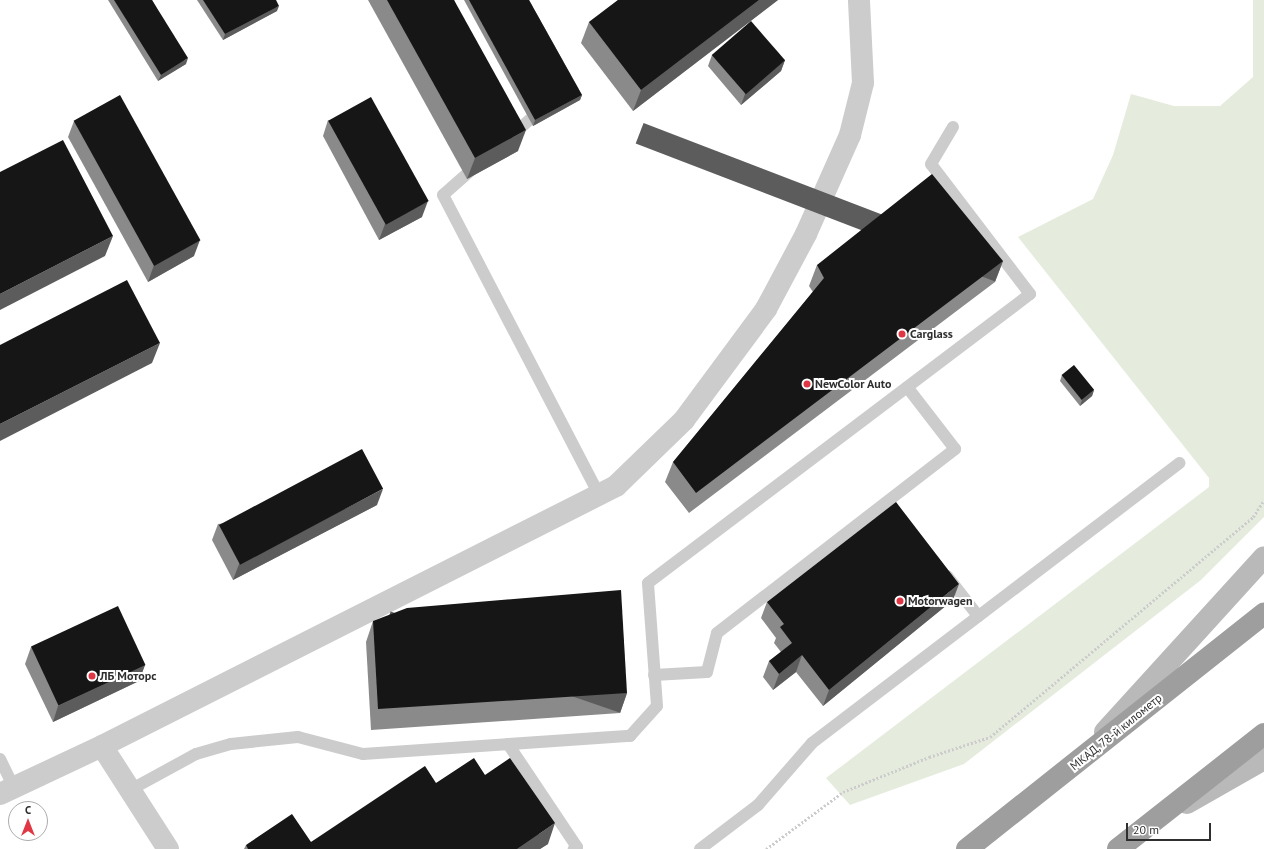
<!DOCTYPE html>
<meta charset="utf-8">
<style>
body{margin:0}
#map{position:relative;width:1264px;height:849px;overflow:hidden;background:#fff;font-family:"PT Sans",sans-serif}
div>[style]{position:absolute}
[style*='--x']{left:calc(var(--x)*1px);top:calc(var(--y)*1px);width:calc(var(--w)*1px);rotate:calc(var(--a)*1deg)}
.green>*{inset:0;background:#e5ecde}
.path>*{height:2.5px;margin-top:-1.25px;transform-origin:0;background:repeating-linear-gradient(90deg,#ccc 0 2px,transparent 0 4px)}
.service>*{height:12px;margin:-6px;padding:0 6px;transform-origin:6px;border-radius:6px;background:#ccc}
.minor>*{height:22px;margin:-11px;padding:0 11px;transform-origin:11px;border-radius:11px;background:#ccc}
.secondary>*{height:22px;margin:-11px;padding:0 11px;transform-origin:11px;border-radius:11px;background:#b9b9b9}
.trunk>*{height:22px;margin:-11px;padding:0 11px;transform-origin:11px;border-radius:11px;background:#9e9e9e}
.wall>*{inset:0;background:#8a8a8a}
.shaded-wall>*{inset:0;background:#5c5c5c;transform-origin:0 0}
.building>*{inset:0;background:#161616;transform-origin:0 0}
.dots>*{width:11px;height:11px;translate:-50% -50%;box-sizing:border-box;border:2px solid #fff;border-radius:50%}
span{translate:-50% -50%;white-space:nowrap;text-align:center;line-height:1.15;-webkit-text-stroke:4px #fff;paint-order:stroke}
.poi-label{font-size:12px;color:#2f2f2f;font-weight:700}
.left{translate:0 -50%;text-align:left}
.street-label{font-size:12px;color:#2f2f2f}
.north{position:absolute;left:8px;top:801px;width:40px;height:40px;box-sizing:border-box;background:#fff;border:1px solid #acacac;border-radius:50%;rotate:0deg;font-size:11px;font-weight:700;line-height:16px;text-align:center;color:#2f2f2f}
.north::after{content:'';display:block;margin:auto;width:14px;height:18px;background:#e13744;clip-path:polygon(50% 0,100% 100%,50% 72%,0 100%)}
.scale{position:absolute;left:1126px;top:823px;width:85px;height:18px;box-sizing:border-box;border:2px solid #2f2f2f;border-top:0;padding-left:5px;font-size:12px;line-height:14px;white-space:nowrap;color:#2f2f2f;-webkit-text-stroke:3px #fff;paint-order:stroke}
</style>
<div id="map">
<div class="green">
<i style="clip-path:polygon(1253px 0,1264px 0,1264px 517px,1201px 580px,964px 764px,850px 805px,826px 778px,1209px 487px,1209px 478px,1018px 237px,1093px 199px,1113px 155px,1131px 94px,1174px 106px,1220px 106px,1253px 77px)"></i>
</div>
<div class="path">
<i style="--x:766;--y:849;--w:96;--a:-36.5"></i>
<i style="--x:843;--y:792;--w:93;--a:-22.1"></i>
<i style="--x:929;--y:757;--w:64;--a:-18.2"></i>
<i style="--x:990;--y:737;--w:343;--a:-39.9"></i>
<i style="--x:1253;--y:517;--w:20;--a:-57"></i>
</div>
<div class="service">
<i style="--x:511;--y:136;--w:41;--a:-41.1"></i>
<i style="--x:477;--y:165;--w:45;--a:138.6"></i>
<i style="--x:443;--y:195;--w:338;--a:62.5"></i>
<i style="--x:947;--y:576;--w:51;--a:52.2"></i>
<i style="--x:654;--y:675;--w:53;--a:-3.2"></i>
<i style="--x:707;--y:672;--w:40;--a:-75.6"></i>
<i style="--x:717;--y:633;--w:301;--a:-37.7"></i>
<i style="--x:955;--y:449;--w:78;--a:-127.7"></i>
<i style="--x:508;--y:744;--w:124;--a:56.2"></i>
<i style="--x:577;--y:847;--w:4;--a:146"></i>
<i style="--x:0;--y:759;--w:32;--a:64"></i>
<i style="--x:130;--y:790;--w:75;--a:-28.6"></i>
<i style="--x:196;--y:754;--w:36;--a:-16"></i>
<i style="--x:231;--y:744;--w:67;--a:-6"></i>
<i style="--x:298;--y:737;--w:67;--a:14.7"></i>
<i style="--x:363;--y:754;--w:268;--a:-3.9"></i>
<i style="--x:630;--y:736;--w:40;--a:-48"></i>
<i style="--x:657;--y:706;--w:123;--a:-94.2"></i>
<i style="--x:648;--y:583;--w:479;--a:-37.1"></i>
<i style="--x:1030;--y:294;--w:163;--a:-127.3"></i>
<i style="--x:931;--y:164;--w:43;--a:-59.3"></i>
<i style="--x:700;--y:849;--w:73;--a:-37.2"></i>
<i style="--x:758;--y:805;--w:82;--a:-48.9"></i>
<i style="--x:812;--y:743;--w:462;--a:-37.3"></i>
</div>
<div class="minor">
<i style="--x:0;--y:794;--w:113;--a:-25.2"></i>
<i style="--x:168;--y:849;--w:122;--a:-122.7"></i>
<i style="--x:102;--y:746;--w:576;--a:-26.83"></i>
<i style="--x:616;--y:486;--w:95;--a:-44.1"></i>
<i style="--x:684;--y:420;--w:138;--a:-53.5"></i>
<i style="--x:766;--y:309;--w:85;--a:-61.9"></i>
<i style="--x:806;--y:234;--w:108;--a:-66"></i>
<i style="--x:850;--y:135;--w:54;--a:-76"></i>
<i style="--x:863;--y:83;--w:83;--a:-92.8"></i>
</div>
<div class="secondary">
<i style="--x:1105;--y:732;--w:236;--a:-47.7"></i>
<i style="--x:1187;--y:803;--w:89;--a:-29.7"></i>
</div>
<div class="trunk">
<i style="--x:967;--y:849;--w:379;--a:-38.4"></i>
<i style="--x:1118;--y:849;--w:186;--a:-38.2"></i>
</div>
<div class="wall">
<i style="clip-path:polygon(108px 0,152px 0,186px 64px,158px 81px)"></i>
<i style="clip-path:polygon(197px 0,276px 0,277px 11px,223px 40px)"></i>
<i style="clip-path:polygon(368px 0,454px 0,518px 151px,467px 179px)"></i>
<i style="clip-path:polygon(464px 0,529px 0,582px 95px,580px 100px,533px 126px)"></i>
<i style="clip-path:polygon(618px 0,778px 0,633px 111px,581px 43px,589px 22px)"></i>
<i style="clip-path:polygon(712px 55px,785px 60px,781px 71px,741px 105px,708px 66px)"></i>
<i style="clip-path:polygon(328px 120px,422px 217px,379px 240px,323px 136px)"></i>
<i style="clip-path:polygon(74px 121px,194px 256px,148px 282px,68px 137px)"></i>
<i style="clip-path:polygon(1003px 261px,995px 282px,689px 513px,665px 482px,673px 462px,813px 292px,809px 286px,817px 265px)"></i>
<i style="clip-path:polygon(1062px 375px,1094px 390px,1092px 396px,1080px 406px,1060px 381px)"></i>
<i style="clip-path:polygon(377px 505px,233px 580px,212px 540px,218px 524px)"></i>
<i style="clip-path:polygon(953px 600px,823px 706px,796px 672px,773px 690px,763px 677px,769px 661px,781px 652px,774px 643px,776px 638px,761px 618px,767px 602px)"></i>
<i style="clip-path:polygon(373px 621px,627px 693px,620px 713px,371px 730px,366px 642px)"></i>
<i style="clip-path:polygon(31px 647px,145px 665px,139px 681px,53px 722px,25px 664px)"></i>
<i style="clip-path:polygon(485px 775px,548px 844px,540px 849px,244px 849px,246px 845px,311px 842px,436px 783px)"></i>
</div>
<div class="shaded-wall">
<i style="clip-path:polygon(759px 0,778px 0,633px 111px,641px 90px)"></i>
<i style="clip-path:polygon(279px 6px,277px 11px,223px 40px,225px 34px)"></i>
<i style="clip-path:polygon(188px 58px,186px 64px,158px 81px,161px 75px)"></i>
<i style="clip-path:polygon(785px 60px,781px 71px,741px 105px,745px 94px)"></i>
<i style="clip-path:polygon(582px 95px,580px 100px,533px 126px,535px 120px)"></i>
<i style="clip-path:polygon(526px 130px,518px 151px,467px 179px,475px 158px)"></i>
<i style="clip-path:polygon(428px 201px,422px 217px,379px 240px,385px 224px)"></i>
<i style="clip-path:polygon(113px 236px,105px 256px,0 310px,0 294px)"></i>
<i style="clip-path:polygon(200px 240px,194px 256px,148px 282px,154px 265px)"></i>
<i style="left:1003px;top:261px;width:22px;height:385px;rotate:111deg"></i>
<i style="clip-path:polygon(160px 343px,152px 363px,0 441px,0 424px)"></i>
<i style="clip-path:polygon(1094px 390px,1092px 396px,1080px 406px,1082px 400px)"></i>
<i style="clip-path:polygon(383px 489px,377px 505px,233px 580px,239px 564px)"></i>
<i style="clip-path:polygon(959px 584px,953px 600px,823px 706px,829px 690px)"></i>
<i style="clip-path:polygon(802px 655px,796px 672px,773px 690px,779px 674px)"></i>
<i style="clip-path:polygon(145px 665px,139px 681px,53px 722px,58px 706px)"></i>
<i style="left:627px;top:693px;width:21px;height:250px;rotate:109deg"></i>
<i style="clip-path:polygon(555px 823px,548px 844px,540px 849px,517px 849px)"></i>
</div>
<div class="building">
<i style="clip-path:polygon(114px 0,152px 0,188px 58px,161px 75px)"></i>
<i style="clip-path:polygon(203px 0,276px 0,279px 6px,225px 34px)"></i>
<i style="clip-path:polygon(387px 0,454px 0,526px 130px,475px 158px)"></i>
<i style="clip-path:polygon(469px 0,529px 0,582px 95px,535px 120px)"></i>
<i style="clip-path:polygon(618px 0,759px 0,641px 90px,589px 22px)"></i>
<i style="left:751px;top:21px;width:52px;height:52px;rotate:49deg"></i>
<i style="left:120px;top:95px;width:166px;height:53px;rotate:61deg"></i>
<i style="left:371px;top:97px;width:119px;height:49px;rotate:61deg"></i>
<i style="clip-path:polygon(63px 140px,113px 236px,0 294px,0 172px)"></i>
<i style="clip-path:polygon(932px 174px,1003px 261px,696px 493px,673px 462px,824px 278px,817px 265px)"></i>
<i style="clip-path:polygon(127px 280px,160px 343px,0 424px,0 345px)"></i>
<i style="left:1074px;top:365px;width:32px;height:16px;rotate:51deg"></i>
<i style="left:362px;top:449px;width:45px;height:162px;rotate:62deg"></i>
<i style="clip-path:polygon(896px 502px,959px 584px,829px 690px,802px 655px,779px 674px,769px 661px,792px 643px,780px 627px,784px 624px,767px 602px)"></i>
<i style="clip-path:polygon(621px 590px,627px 693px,378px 709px,373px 621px,407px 608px)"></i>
<i style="left:118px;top:606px;width:65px;height:96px;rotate:65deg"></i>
<i style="clip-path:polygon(474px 758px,485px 775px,510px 758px,555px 823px,517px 849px,248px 849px,246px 845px,292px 814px,311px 842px,425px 766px,436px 783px)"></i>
</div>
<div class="dots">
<i style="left:902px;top:334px;background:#e13744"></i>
<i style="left:807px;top:384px;background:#e13744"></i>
<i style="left:900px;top:601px;background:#e13744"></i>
<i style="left:92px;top:676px;background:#e13744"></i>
</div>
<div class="poi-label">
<span class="left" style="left:910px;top:334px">Carglass</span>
<span class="left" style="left:815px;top:384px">NewColor Auto</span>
<span class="left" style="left:908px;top:601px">Motorwagen</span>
<span class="left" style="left:100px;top:676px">ЛБ Моторс</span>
</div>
<div class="street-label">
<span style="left:1116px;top:732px;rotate:-39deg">МКАД, 78-й километр</span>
</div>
<div class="north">С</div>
<div class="scale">20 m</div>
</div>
